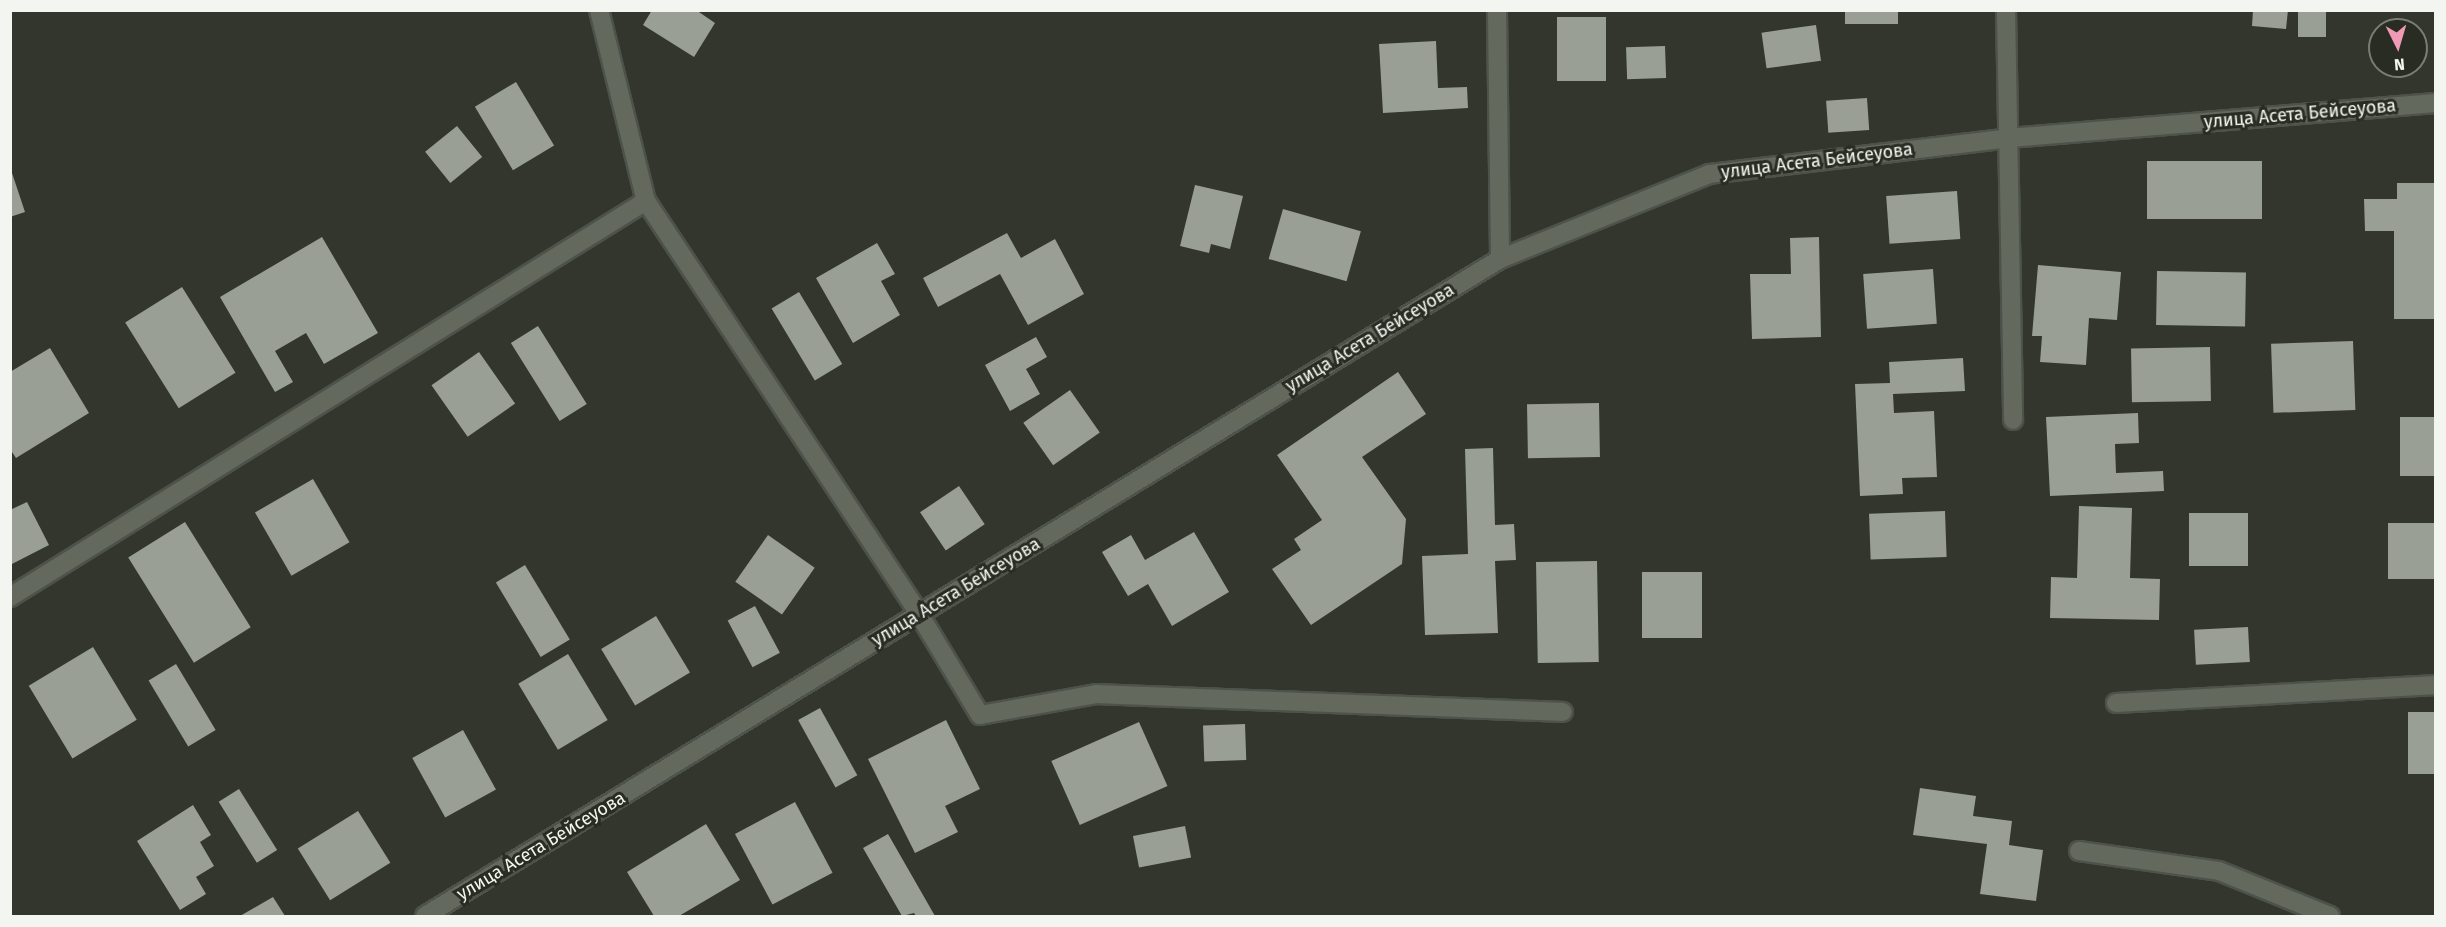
<!DOCTYPE html>
<meta charset="utf-8">
<style>
body{margin:0}
#map{position:relative;width:2446px;height:927px;overflow:hidden;background:#32362d;font-family:"Fira Sans",sans-serif}
div>[style]{position:absolute}
[style*='--x']{left:calc(var(--x)*1px);top:calc(var(--y)*1px);width:calc(var(--w)*1px);rotate:calc(var(--a)*1deg)}
.building>*{inset:0;background:#999f94;transform-origin:0 0}
.roads{filter:drop-shadow(2px 0 #4d524a) drop-shadow(-2px 0 #4d524a) drop-shadow(0 2px #4d524a) drop-shadow(0 -2px #4d524a)}
.street>*{height:18px;margin:-9px;padding:0 9px;transform-origin:9px;border-radius:9px;background:#64695e}
span{translate:-50% -50%;white-space:nowrap;text-align:center;line-height:1.15;-webkit-text-stroke:6px #282c23;paint-order:stroke}
.street-label{font-size:18px;color:#f3f6f0}
.frame{position:absolute;inset:0;border:12px solid #f3f6f0;pointer-events:none}
.north{position:absolute;left:2368px;top:18px;width:60px;height:60px;box-sizing:border-box;background:#282c23;border:2px solid #797d75;border-radius:50%;rotate:175deg;font-size:16px;font-weight:700;line-height:24px;text-align:center;color:#f3f6f0}
.north::after{content:'';display:block;margin:auto;width:21px;height:27px;background:#f09ab5;clip-path:polygon(50% 0,100% 100%,50% 72%,0 100%)}
</style>
<div id="map">
<div class="building">
<i style="clip-path:polygon(652px 10px,696px 10px,715px 23px,694px 57px,643px 25px)"></i>
<i style="left:1845px;top:10px;width:53px;height:14px"></i>
<i style="clip-path:polygon(2253px 10px,2288px 10px,2286px 29px,2252px 26px)"></i>
<i style="left:2298px;top:10px;width:28px;height:27px"></i>
<i style="left:1557px;top:17px;width:49px;height:64px"></i>
<i style="left:1816px;top:25px;width:36px;height:55px;rotate:82deg"></i>
<i style="clip-path:polygon(1436px 41px,1438px 88px,1467px 87px,1468px 108px,1383px 113px,1379px 44px)"></i>
<i style="left:1665px;top:46px;width:32px;height:39px;rotate:88deg"></i>
<i style="left:516px;top:82px;width:74px;height:48px;rotate:59deg"></i>
<i style="left:1867px;top:98px;width:32px;height:41px;rotate:86deg"></i>
<i style="left:457px;top:126px;width:40px;height:41px;rotate:51deg"></i>
<i style="left:2147px;top:161px;width:115px;height:58px"></i>
<i style="clip-path:polygon(10px 167px,25px 212px,10px 217px)"></i>
<i style="clip-path:polygon(2397px 183px,2436px 183px,2436px 319px,2394px 319px,2394px 231px,2365px 231px,2364px 199px,2397px 199px)"></i>
<i style="clip-path:polygon(1195px 185px,1243px 196px,1230px 249px,1211px 244px,1209px 253px,1180px 246px)"></i>
<i style="left:1957px;top:191px;width:48px;height:71px;rotate:86deg"></i>
<i style="left:1283px;top:209px;width:81px;height:52px;rotate:16deg"></i>
<i style="clip-path:polygon(1007px 233px,1021px 258px,1055px 239px,1084px 294px,1028px 325px,1000px 274px,938px 307px,923px 278px)"></i>
<i style="clip-path:polygon(322px 237px,378px 333px,324px 364px,306px 333px,275px 351px,293px 382px,275px 392px,220px 297px)"></i>
<i style="clip-path:polygon(1819px 237px,1821px 337px,1752px 339px,1750px 274px,1791px 274px,1790px 238px)"></i>
<i style="clip-path:polygon(877px 243px,895px 274px,881px 281px,900px 315px,853px 343px,816px 278px)"></i>
<i style="clip-path:polygon(2038px 265px,2121px 272px,2117px 320px,2089px 318px,2086px 365px,2040px 362px,2042px 336px,2032px 336px)"></i>
<i style="left:1933px;top:269px;width:55px;height:70px;rotate:86deg"></i>
<i style="left:2157px;top:271px;width:89px;height:54px;rotate:1deg"></i>
<i style="left:182px;top:287px;width:101px;height:67px;rotate:58deg"></i>
<i style="left:799px;top:292px;width:84px;height:32px;rotate:59deg"></i>
<i style="left:538px;top:326px;width:92px;height:32px;rotate:58deg"></i>
<i style="clip-path:polygon(1036px 337px,1047px 357px,1026px 369px,1040px 394px,1010px 411px,985px 365px)"></i>
<i style="left:2353px;top:341px;width:69px;height:82px;rotate:88deg"></i>
<i style="left:2210px;top:347px;width:54px;height:79px;rotate:89deg"></i>
<i style="clip-path:polygon(50px 348px,89px 413px,16px 458px,10px 449px,10px 372px)"></i>
<i style="left:479px;top:352px;width:63px;height:58px;rotate:55deg"></i>
<i style="clip-path:polygon(1963px 358px,1965px 391px,1893px 394px,1894px 413px,1934px 411px,1937px 477px,1902px 478px,1903px 494px,1860px 496px,1855px 384px,1890px 383px,1889px 362px)"></i>
<i style="clip-path:polygon(1398px 372px,1426px 414px,1362px 457px,1406px 519px,1402px 564px,1311px 625px,1272px 569px,1301px 550px,1294px 539px,1322px 520px,1277px 455px)"></i>
<i style="left:1070px;top:390px;width:52px;height:57px;rotate:55deg"></i>
<i style="left:1599px;top:403px;width:54px;height:72px;rotate:89deg"></i>
<i style="clip-path:polygon(2138px 413px,2139px 443px,2115px 444px,2116px 473px,2163px 471px,2164px 491px,2050px 496px,2046px 417px)"></i>
<i style="left:2436px;top:417px;width:59px;height:36px;rotate:90deg"></i>
<i style="clip-path:polygon(1493px 448px,1495px 525px,1514px 524px,1516px 560px,1495px 561px,1498px 633px,1425px 635px,1422px 556px,1468px 554px,1465px 449px)"></i>
<i style="left:313px;top:479px;width:73px;height:67px;rotate:60deg"></i>
<i style="left:959px;top:486px;width:46px;height:47px;rotate:56deg"></i>
<i style="clip-path:polygon(27px 502px,49px 545px,10px 565px,10px 510px)"></i>
<i style="clip-path:polygon(2079px 506px,2132px 508px,2130px 578px,2160px 579px,2159px 620px,2050px 618px,2051px 577px,2077px 578px)"></i>
<i style="left:1945px;top:511px;width:46px;height:76px;rotate:88deg"></i>
<i style="left:2189px;top:513px;width:59px;height:53px"></i>
<i style="left:185px;top:522px;width:124px;height:67px;rotate:58deg"></i>
<i style="left:2436px;top:523px;width:56px;height:48px;rotate:90deg"></i>
<i style="clip-path:polygon(1194px 532px,1229px 592px,1172px 626px,1148px 584px,1128px 596px,1102px 552px,1131px 535px,1145px 560px)"></i>
<i style="left:768px;top:535px;width:57px;height:57px;rotate:35deg"></i>
<i style="left:1597px;top:561px;width:101px;height:61px;rotate:89deg"></i>
<i style="left:525px;top:565px;width:87px;height:34px;rotate:59deg"></i>
<i style="left:1642px;top:572px;width:60px;height:66px"></i>
<i style="left:755px;top:606px;width:53px;height:31px;rotate:62deg"></i>
<i style="left:656px;top:616px;width:66px;height:64px;rotate:59deg"></i>
<i style="left:2248px;top:627px;width:35px;height:54px;rotate:87deg"></i>
<i style="left:93px;top:647px;width:85px;height:75px;rotate:59deg"></i>
<i style="left:568px;top:654px;width:77px;height:58px;rotate:59deg"></i>
<i style="left:176px;top:664px;width:77px;height:32px;rotate:59deg"></i>
<i style="left:820px;top:708px;width:77px;height:25px;rotate:61deg"></i>
<i style="left:2408px;top:712px;width:28px;height:62px"></i>
<i style="clip-path:polygon(946px 720px,980px 789px,945px 806px,958px 832px,915px 853px,868px 759px)"></i>
<i style="left:1139px;top:722px;width:70px;height:96px;rotate:66deg"></i>
<i style="left:1245px;top:724px;width:36px;height:42px;rotate:88deg"></i>
<i style="left:463px;top:730px;width:68px;height:58px;rotate:61deg"></i>
<i style="clip-path:polygon(1920px 788px,1976px 796px,1973px 816px,2012px 821px,2009px 845px,2043px 850px,2036px 901px,1980px 894px,1987px 844px,1913px 835px)"></i>
<i style="left:239px;top:789px;width:72px;height:24px;rotate:58deg"></i>
<i style="left:795px;top:802px;width:80px;height:68px;rotate:62deg"></i>
<i style="clip-path:polygon(193px 805px,211px 835px,200px 842px,214px 866px,196px 877px,206px 894px,180px 910px,137px 841px)"></i>
<i style="left:358px;top:811px;width:61px;height:71px;rotate:58deg"></i>
<i style="clip-path:polygon(706px 824px,740px 880px,679px 916px,654px 916px,627px 872px)"></i>
<i style="left:1185px;top:826px;width:32px;height:53px;rotate:79deg"></i>
<i style="clip-path:polygon(888px 834px,935px 916px,916px 916px,914px 913px,902px 916px,863px 848px)"></i>
<i style="clip-path:polygon(273px 897px,285px 916px,240px 916px)"></i>
</div>
<div class="roads">
<div class="street">
<i style="--x:599;--y:10;--w:197;--a:76.2"></i>
<i style="--x:1497;--y:10;--w:249;--a:89.3"></i>
<i style="--x:2006;--y:10;--w:410;--a:89"></i>
<i style="--x:10;--y:597;--w:749;--a:-31.91"></i>
<i style="--x:646;--y:201;--w:495;--a:56.5"></i>
<i style="--x:919;--y:614;--w:118;--a:58.9"></i>
<i style="--x:980;--y:715;--w:119;--a:-10.2"></i>
<i style="--x:1097;--y:694;--w:466;--a:2.2"></i>
<i style="--x:2116;--y:703;--w:321;--a:-3.2"></i>
<i style="--x:2079;--y:851;--w:141;--a:8.1"></i>
<i style="--x:2219;--y:871;--w:120;--a:22.1"></i>
<i style="--x:425;--y:916;--w:1260;--a:-31.43"></i>
<i style="--x:1500;--y:259;--w:226;--a:-22.1"></i>
<i style="--x:1709;--y:174;--w:302;--a:-6.8"></i>
<i style="--x:2009;--y:138;--w:428;--a:-4.7"></i>
</div>
</div>
<div class="street-label">
<span style="left:2300px;top:114px;rotate:-5deg">улица Асета Бейсеуова</span>
<span style="left:1817px;top:161px;rotate:-7deg">улица Асета Бейсеуова</span>
<span style="left:1370px;top:338px;rotate:-31deg">улица Асета Бейсеуова</span>
<span style="left:956px;top:592px;rotate:-31deg">улица Асета Бейсеуова</span>
<span style="left:541px;top:846px;rotate:-31deg">улица Асета Бейсеуова</span>
</div>
<div class="frame"></div>
<div class="north">N</div>
</div>
